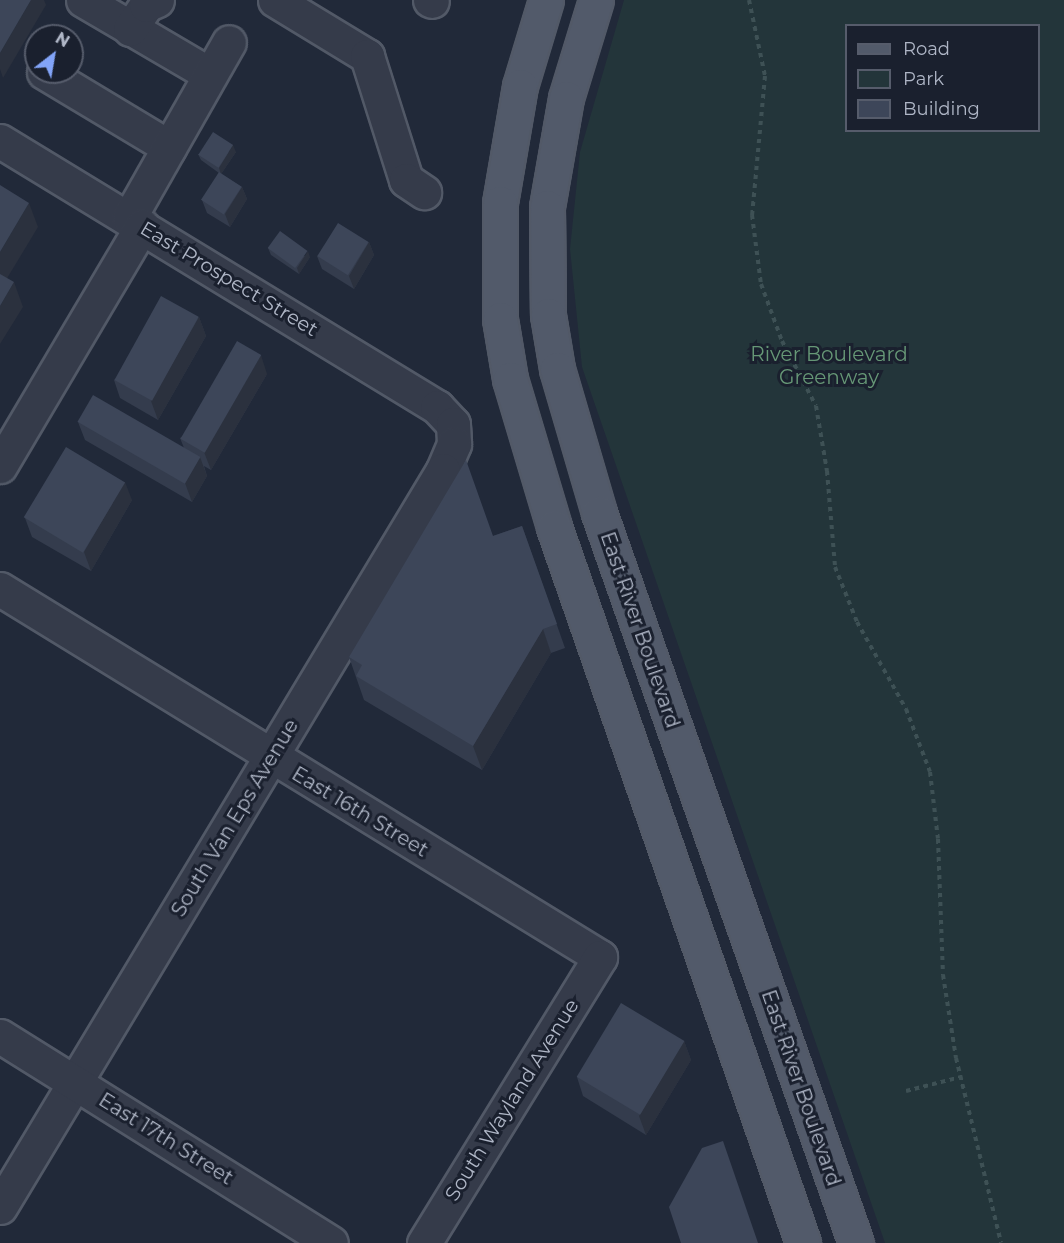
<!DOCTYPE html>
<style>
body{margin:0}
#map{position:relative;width:1064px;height:1243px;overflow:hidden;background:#212939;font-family:Montserrat,sans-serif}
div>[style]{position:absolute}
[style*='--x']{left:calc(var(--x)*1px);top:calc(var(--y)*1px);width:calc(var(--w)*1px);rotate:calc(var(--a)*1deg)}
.green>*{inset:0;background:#23353a}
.path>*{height:4px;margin-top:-2px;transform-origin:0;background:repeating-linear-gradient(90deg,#3e5155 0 4.5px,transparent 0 9px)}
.roads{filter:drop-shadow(2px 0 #525967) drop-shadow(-2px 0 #525967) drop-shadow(0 2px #525967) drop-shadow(0 -2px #525967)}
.minor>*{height:33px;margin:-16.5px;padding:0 16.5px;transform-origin:16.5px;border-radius:16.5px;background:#353b4a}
.major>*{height:33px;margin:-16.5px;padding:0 16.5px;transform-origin:16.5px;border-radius:16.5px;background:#525a6a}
.wall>*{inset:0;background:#343c4d}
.shaded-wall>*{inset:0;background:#2b313e}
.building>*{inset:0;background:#3d4659;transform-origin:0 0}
span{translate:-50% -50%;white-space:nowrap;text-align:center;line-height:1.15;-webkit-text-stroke:6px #1a202e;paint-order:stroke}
.street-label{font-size:20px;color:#afb6c6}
.park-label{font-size:20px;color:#669776}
.legend{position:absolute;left:845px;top:24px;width:195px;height:108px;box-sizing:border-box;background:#1a202e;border:2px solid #565c6b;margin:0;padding:8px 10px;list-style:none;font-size:18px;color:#afb6c6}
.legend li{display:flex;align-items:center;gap:12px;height:30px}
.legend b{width:30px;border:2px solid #565c6b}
.north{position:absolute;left:24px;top:24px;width:60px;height:60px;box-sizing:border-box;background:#1a202e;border:2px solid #565c6b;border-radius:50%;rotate:31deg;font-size:16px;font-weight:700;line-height:24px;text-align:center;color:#afb6c6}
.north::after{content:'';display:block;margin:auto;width:21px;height:27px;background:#82a4f8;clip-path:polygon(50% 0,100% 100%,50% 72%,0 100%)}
</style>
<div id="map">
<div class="green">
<i style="clip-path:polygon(evenodd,624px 0,1064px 0,1064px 1243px,885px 1243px,582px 367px,570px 249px,580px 152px,624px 0,846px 26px,1038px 26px,1038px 130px,846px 130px,846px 26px)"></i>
</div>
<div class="path">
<i style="--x:749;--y:0;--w:78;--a:78.1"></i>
<i style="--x:765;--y:76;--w:140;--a:95.3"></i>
<i style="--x:752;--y:215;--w:70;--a:82.6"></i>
<i style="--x:761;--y:284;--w:61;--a:69.8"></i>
<i style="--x:782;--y:341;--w:73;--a:62.4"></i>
<i style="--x:816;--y:406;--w:66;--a:80.4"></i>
<i style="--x:827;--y:471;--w:96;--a:85.2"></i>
<i style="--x:835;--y:567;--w:59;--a:68.2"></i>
<i style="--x:857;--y:622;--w:100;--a:60.6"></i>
<i style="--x:906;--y:709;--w:67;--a:69.1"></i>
<i style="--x:930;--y:772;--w:67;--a:83.2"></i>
<i style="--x:938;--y:839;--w:136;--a:87.9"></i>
<i style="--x:943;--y:975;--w:84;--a:81.1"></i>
<i style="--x:956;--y:1058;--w:190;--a:76.3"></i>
<i style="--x:906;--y:1091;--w:57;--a:-14.3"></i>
</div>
<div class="roads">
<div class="minor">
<i style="--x:83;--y:0;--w:146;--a:30.4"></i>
<i style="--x:275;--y:0;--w:108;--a:31.3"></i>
<i style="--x:367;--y:56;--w:130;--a:72.5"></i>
<i style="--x:406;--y:180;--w:22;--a:34"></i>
<i style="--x:430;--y:0;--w:2;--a:27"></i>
<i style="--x:130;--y:29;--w:29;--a:-56"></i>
<i style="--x:146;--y:5;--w:12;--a:-24"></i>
<i style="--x:44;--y:72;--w:146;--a:31"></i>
<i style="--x:0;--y:141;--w:512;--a:31.33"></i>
<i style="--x:437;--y:407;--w:23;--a:47"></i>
<i style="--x:453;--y:424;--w:20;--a:87"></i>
<i style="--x:454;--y:444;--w:28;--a:113"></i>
<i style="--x:443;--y:470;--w:860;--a:121.01"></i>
<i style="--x:129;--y:218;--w:202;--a:-60.4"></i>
<i style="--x:0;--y:466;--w:279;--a:-59.4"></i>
<i style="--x:0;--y:589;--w:704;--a:31.52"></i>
<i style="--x:600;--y:957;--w:336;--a:121.6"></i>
<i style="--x:0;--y:1036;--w:390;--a:32"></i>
</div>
<div class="major">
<i style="--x:546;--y:0;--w:90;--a:106.8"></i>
<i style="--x:520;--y:86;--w:119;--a:99.7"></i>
<i style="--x:500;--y:203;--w:116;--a:90"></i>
<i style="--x:500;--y:319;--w:61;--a:80.5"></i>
<i style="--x:510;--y:379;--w:154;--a:73.4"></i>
<i style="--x:554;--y:527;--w:758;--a:70.82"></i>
<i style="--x:596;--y:0;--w:102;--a:107"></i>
<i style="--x:566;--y:98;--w:111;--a:99.9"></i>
<i style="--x:547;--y:207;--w:108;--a:89.5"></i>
<i style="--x:548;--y:315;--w:55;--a:80.5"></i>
<i style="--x:557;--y:369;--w:150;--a:73.7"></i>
<i style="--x:599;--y:513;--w:774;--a:70.61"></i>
</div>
</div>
<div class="wall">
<i style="clip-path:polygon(236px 152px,221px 174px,242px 187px,247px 199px,230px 227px,207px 213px,202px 200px,219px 173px,201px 160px,198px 154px)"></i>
<i style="clip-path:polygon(369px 242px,374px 255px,354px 289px,322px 269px,317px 256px)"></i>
<i style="clip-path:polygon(268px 248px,310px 257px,299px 274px,271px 255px)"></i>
<i style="clip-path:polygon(199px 317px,206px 336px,158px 420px,120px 398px,114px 380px)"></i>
<i style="clip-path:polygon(267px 374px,211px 470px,204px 466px,207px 476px,192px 502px,85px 440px,78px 422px,184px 448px,180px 438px)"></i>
<i style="clip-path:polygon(132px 500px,91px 571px,32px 537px,25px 518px)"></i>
<i style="clip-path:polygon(522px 526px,565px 648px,551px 653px,482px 770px,364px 700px,349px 657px,493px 536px)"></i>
<i style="clip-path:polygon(684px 1041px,691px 1060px,646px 1135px,583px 1096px,577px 1077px)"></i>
</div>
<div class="shaded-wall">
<i style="clip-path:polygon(31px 0,44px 0,46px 5px,3px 78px,0 69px,0 53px)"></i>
<i style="clip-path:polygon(233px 145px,236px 152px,221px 174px,219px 168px)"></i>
<i style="clip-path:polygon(242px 187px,247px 199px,230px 227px,225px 214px)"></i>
<i style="clip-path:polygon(29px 203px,38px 227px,0 290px,0 252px)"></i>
<i style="clip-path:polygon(369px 242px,374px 255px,354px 289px,349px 276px)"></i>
<i style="clip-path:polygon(308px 251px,310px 257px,299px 274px,297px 268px)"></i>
<i style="clip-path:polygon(14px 282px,23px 307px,0 344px,0 306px)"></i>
<i style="clip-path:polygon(199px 317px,206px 336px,158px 420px,151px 401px)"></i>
<i style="clip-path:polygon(261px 355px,267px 374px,211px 470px,204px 452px)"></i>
<i style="clip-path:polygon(200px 457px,207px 476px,192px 502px,185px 483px)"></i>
<i style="clip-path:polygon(125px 482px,132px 500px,91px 571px,84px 552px)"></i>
<i style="clip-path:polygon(543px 629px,551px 653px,482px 770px,473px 746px)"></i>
<i style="clip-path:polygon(684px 1041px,691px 1060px,646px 1135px,639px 1116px)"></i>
</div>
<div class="building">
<i style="clip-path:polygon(0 0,31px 0,0 53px)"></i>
<i style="left:213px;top:132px;width:24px;height:27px;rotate:33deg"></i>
<i style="left:219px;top:172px;width:27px;height:33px;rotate:33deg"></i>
<i style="clip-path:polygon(0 185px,29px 203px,0 252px)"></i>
<i style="left:338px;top:223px;width:36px;height:39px;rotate:32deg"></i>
<i style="left:280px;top:231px;width:34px;height:21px;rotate:36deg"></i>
<i style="clip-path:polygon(0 274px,14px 282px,0 306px)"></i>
<i style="left:161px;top:296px;width:43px;height:96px;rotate:29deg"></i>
<i style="left:237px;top:341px;width:28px;height:113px;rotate:30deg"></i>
<i style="left:93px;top:395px;width:124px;height:31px;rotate:30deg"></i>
<i style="left:66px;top:447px;width:69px;height:82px;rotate:31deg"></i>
<i style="clip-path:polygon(466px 460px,493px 536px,522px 526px,557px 624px,543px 629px,473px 746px,356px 676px,362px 665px,349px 657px)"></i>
<i style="left:621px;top:1003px;width:74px;height:86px;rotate:31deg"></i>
<i style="clip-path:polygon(723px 1141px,758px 1243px,681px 1243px,669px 1207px,702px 1148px)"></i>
</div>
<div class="street-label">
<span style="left:229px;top:279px;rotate:31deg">East Prospect Street</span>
<span style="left:640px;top:630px;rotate:71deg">East River Boulevard</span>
<span style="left:360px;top:812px;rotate:31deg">East 16th Street</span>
<span style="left:235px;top:818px;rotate:-59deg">South Van Eps Avenue</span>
<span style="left:801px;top:1088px;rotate:71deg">East River Boulevard</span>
<span style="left:512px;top:1100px;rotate:-58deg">South Wayland Avenue</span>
<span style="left:166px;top:1139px;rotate:32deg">East 17th Street</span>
</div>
<div class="park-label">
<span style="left:829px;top:366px">River Boulevard<br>Greenway</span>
</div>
<ul class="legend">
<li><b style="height:8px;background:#525a6a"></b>Road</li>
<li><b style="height:16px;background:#23353a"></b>Park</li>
<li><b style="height:16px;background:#3d4659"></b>Building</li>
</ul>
<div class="north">N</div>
</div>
